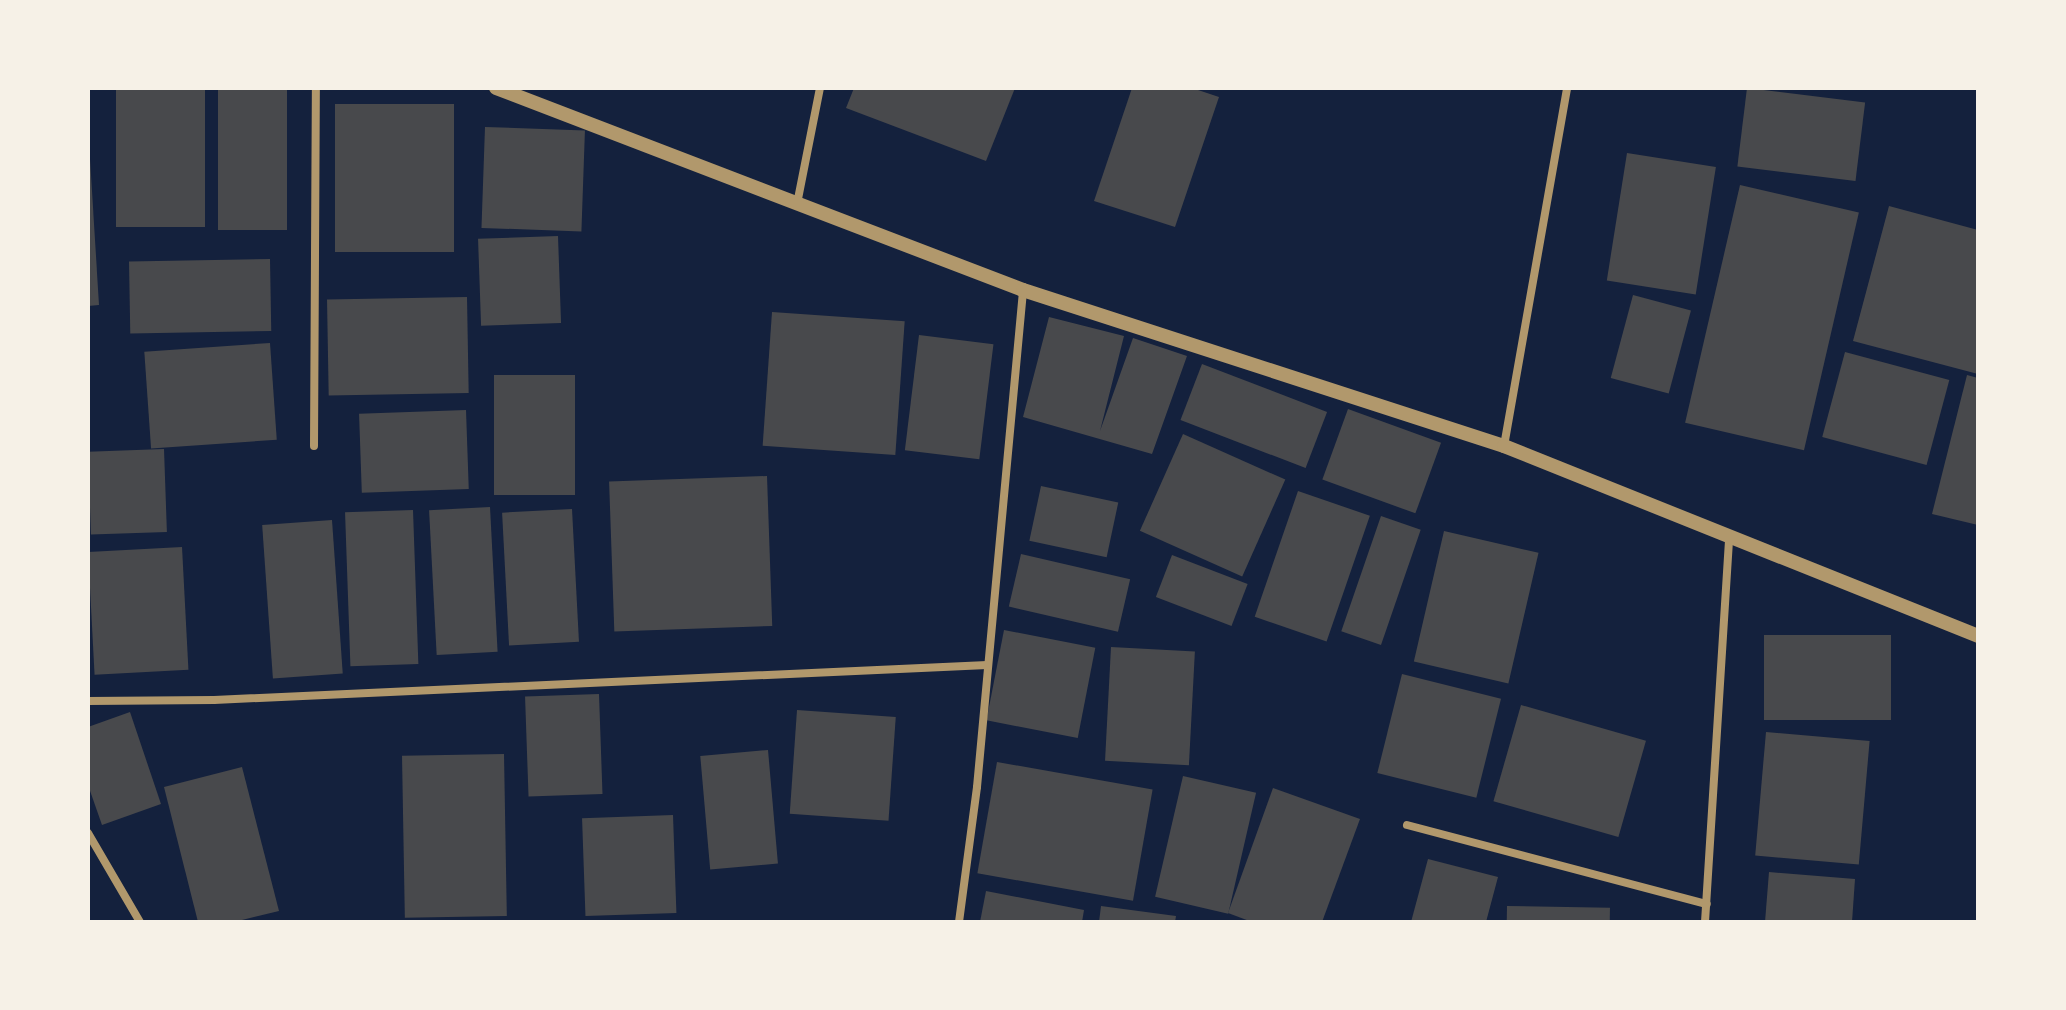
<!DOCTYPE html>
<style>
body{margin:0}
#map{position:relative;width:2066px;height:1010px;overflow:hidden;background:#14213d;font-family:Signika,sans-serif}
div>[style]{position:absolute}
[style*='--x']{left:calc(var(--x)*1px);top:calc(var(--y)*1px);width:calc(var(--w)*1px);rotate:calc(var(--a)*1deg)}
.building>*{inset:0;background:#48494c;transform-origin:0 0}
.minor>*{height:8px;margin:-4px;padding:0 4px;transform-origin:4px;border-radius:4px;background:#b1986c}
.tertiary>*{height:14px;margin:-7px;padding:0 7px;transform-origin:7px;border-radius:7px;background:#b1986c}
span{translate:-50% -50%;white-space:nowrap;text-align:center;line-height:1.15;-webkit-text-stroke:7px #f6f1e7;paint-order:stroke}
.frame{position:absolute;inset:0;border:90px solid #f6f1e7;pointer-events:none}
</style>
<div id="map">
<div class="building">
<i style="left:116px;top:88px;width:89px;height:139px"></i>
<i style="left:218px;top:88px;width:69px;height:142px"></i>
<i style="clip-path:polygon(854px 88px,1015px 88px,986px 161px,846px 108px)"></i>
<i style="clip-path:polygon(1132px 88px,1192px 88px,1219px 97px,1175px 227px,1094px 201px)"></i>
<i style="left:1747px;top:88px;width:119px;height:79px;rotate:7deg"></i>
<i style="left:335px;top:104px;width:119px;height:148px"></i>
<i style="clip-path:polygon(88px 126px,99px 305px,88px 306px)"></i>
<i style="left:485px;top:127px;width:100px;height:101px;rotate:2deg"></i>
<i style="left:1627px;top:153px;width:90px;height:129px;rotate:9deg"></i>
<i style="left:1740px;top:185px;width:122px;height:244px;rotate:13deg"></i>
<i style="clip-path:polygon(1889px 206px,1978px 230px,1978px 374px,1853px 341px)"></i>
<i style="left:558px;top:236px;width:87px;height:80px;rotate:88deg"></i>
<i style="left:270px;top:259px;width:72px;height:141px;rotate:89deg"></i>
<i style="left:1633px;top:295px;width:60px;height:86px;rotate:15deg"></i>
<i style="left:467px;top:297px;width:96px;height:140px;rotate:89deg"></i>
<i style="left:772px;top:312px;width:133px;height:134px;rotate:4deg"></i>
<i style="clip-path:polygon(1049px 317px,1124px 336px,1100px 431px,1133px 338px,1187px 356px,1152px 454px,1023px 417px)"></i>
<i style="left:919px;top:335px;width:75px;height:116px;rotate:7deg"></i>
<i style="left:270px;top:343px;width:97px;height:126px;rotate:86deg"></i>
<i style="left:1845px;top:352px;width:108px;height:88px;rotate:15deg"></i>
<i style="left:1202px;top:364px;width:134px;height:60px;rotate:21deg"></i>
<i style="left:494px;top:375px;width:81px;height:120px"></i>
<i style="clip-path:polygon(1967px 375px,1978px 378px,1978px 525px,1932px 514px)"></i>
<i style="left:1348px;top:409px;width:99px;height:75px;rotate:20deg"></i>
<i style="left:466px;top:410px;width:79px;height:107px;rotate:88deg"></i>
<i style="left:1183px;top:434px;width:112px;height:106px;rotate:24deg"></i>
<i style="left:164px;top:449px;width:83px;height:76px;rotate:88deg"></i>
<i style="left:767px;top:476px;width:150px;height:158px;rotate:88deg"></i>
<i style="left:1041px;top:486px;width:79px;height:56px;rotate:12deg"></i>
<i style="left:1298px;top:491px;width:76px;height:133px;rotate:19deg"></i>
<i style="left:490px;top:507px;width:145px;height:61px;rotate:87deg"></i>
<i style="left:572px;top:509px;width:133px;height:70px;rotate:87deg"></i>
<i style="left:413px;top:510px;width:154px;height:68px;rotate:88deg"></i>
<i style="left:1381px;top:516px;width:42px;height:122px;rotate:19deg"></i>
<i style="left:332px;top:520px;width:154px;height:70px;rotate:86deg"></i>
<i style="left:1444px;top:531px;width:97px;height:134px;rotate:13deg"></i>
<i style="left:182px;top:547px;width:123px;height:94px;rotate:87deg"></i>
<i style="left:1021px;top:554px;width:112px;height:54px;rotate:13deg"></i>
<i style="left:1172px;top:555px;width:81px;height:45px;rotate:21deg"></i>
<i style="left:1004px;top:630px;width:93px;height:92px;rotate:11deg"></i>
<i style="left:1764px;top:635px;width:127px;height:85px"></i>
<i style="left:1111px;top:647px;width:84px;height:114px;rotate:3deg"></i>
<i style="left:1402px;top:674px;width:102px;height:102px;rotate:14deg"></i>
<i style="left:599px;top:694px;width:100px;height:74px;rotate:88deg"></i>
<i style="left:1521px;top:705px;width:130px;height:100px;rotate:16deg"></i>
<i style="left:797px;top:710px;width:99px;height:104px;rotate:4deg"></i>
<i style="clip-path:polygon(130px 712px,161px 804px,102px 825px,88px 785px,88px 727px)"></i>
<i style="left:1766px;top:732px;width:104px;height:124px;rotate:5deg"></i>
<i style="left:768px;top:750px;width:114px;height:68px;rotate:85deg"></i>
<i style="left:504px;top:754px;width:162px;height:102px;rotate:89deg"></i>
<i style="left:997px;top:762px;width:158px;height:113px;rotate:10deg"></i>
<i style="clip-path:polygon(242px 767px,279px 911px,234px 922px,198px 922px,164px 787px)"></i>
<i style="left:1183px;top:776px;width:75px;height:124px;rotate:13deg"></i>
<i style="clip-path:polygon(1273px 788px,1360px 819px,1322px 922px,1252px 922px,1228px 913px)"></i>
<i style="left:673px;top:815px;width:98px;height:91px;rotate:88deg"></i>
<i style="clip-path:polygon(1428px 859px,1498px 877px,1486px 922px,1411px 922px)"></i>
<i style="clip-path:polygon(1769px 872px,1855px 879px,1852px 922px,1765px 922px)"></i>
<i style="clip-path:polygon(986px 891px,1084px 910px,1082px 922px,980px 922px)"></i>
<i style="clip-path:polygon(1101px 906px,1176px 916px,1175px 922px,1099px 922px)"></i>
<i style="left:1507px;top:906px;width:103px;height:16px;rotate:1deg"></i>
</div>
<div class="minor">
<i style="--x:797;--y:204;--w:118;--a:-78.8"></i>
<i style="--x:314;--y:446;--w:358;--a:-89.7"></i>
<i style="--x:1504;--y:446;--w:364;--a:-80"></i>
<i style="--x:88;--y:701;--w:126;--a:-0.5"></i>
<i style="--x:214;--y:700;--w:774;--a:-2.59"></i>
<i style="--x:1407;--y:825;--w:310;--a:14.8"></i>
<i style="--x:88;--y:833;--w:103;--a:59.7"></i>
<i style="--x:959;--y:922;--w:136;--a:-82.4"></i>
<i style="--x:977;--y:787;--w:499;--a:-84.7"></i>
<i style="--x:1705;--y:922;--w:387;--a:-86.4"></i>
</div>
<div class="tertiary">
<i style="--x:496;--y:88;--w:564;--a:20.97"></i>
<i style="--x:1023;--y:290;--w:506;--a:17.97"></i>
<i style="--x:1504;--y:446;--w:511;--a:21.84"></i>
</div>
<div class="frame"></div>
</div>
